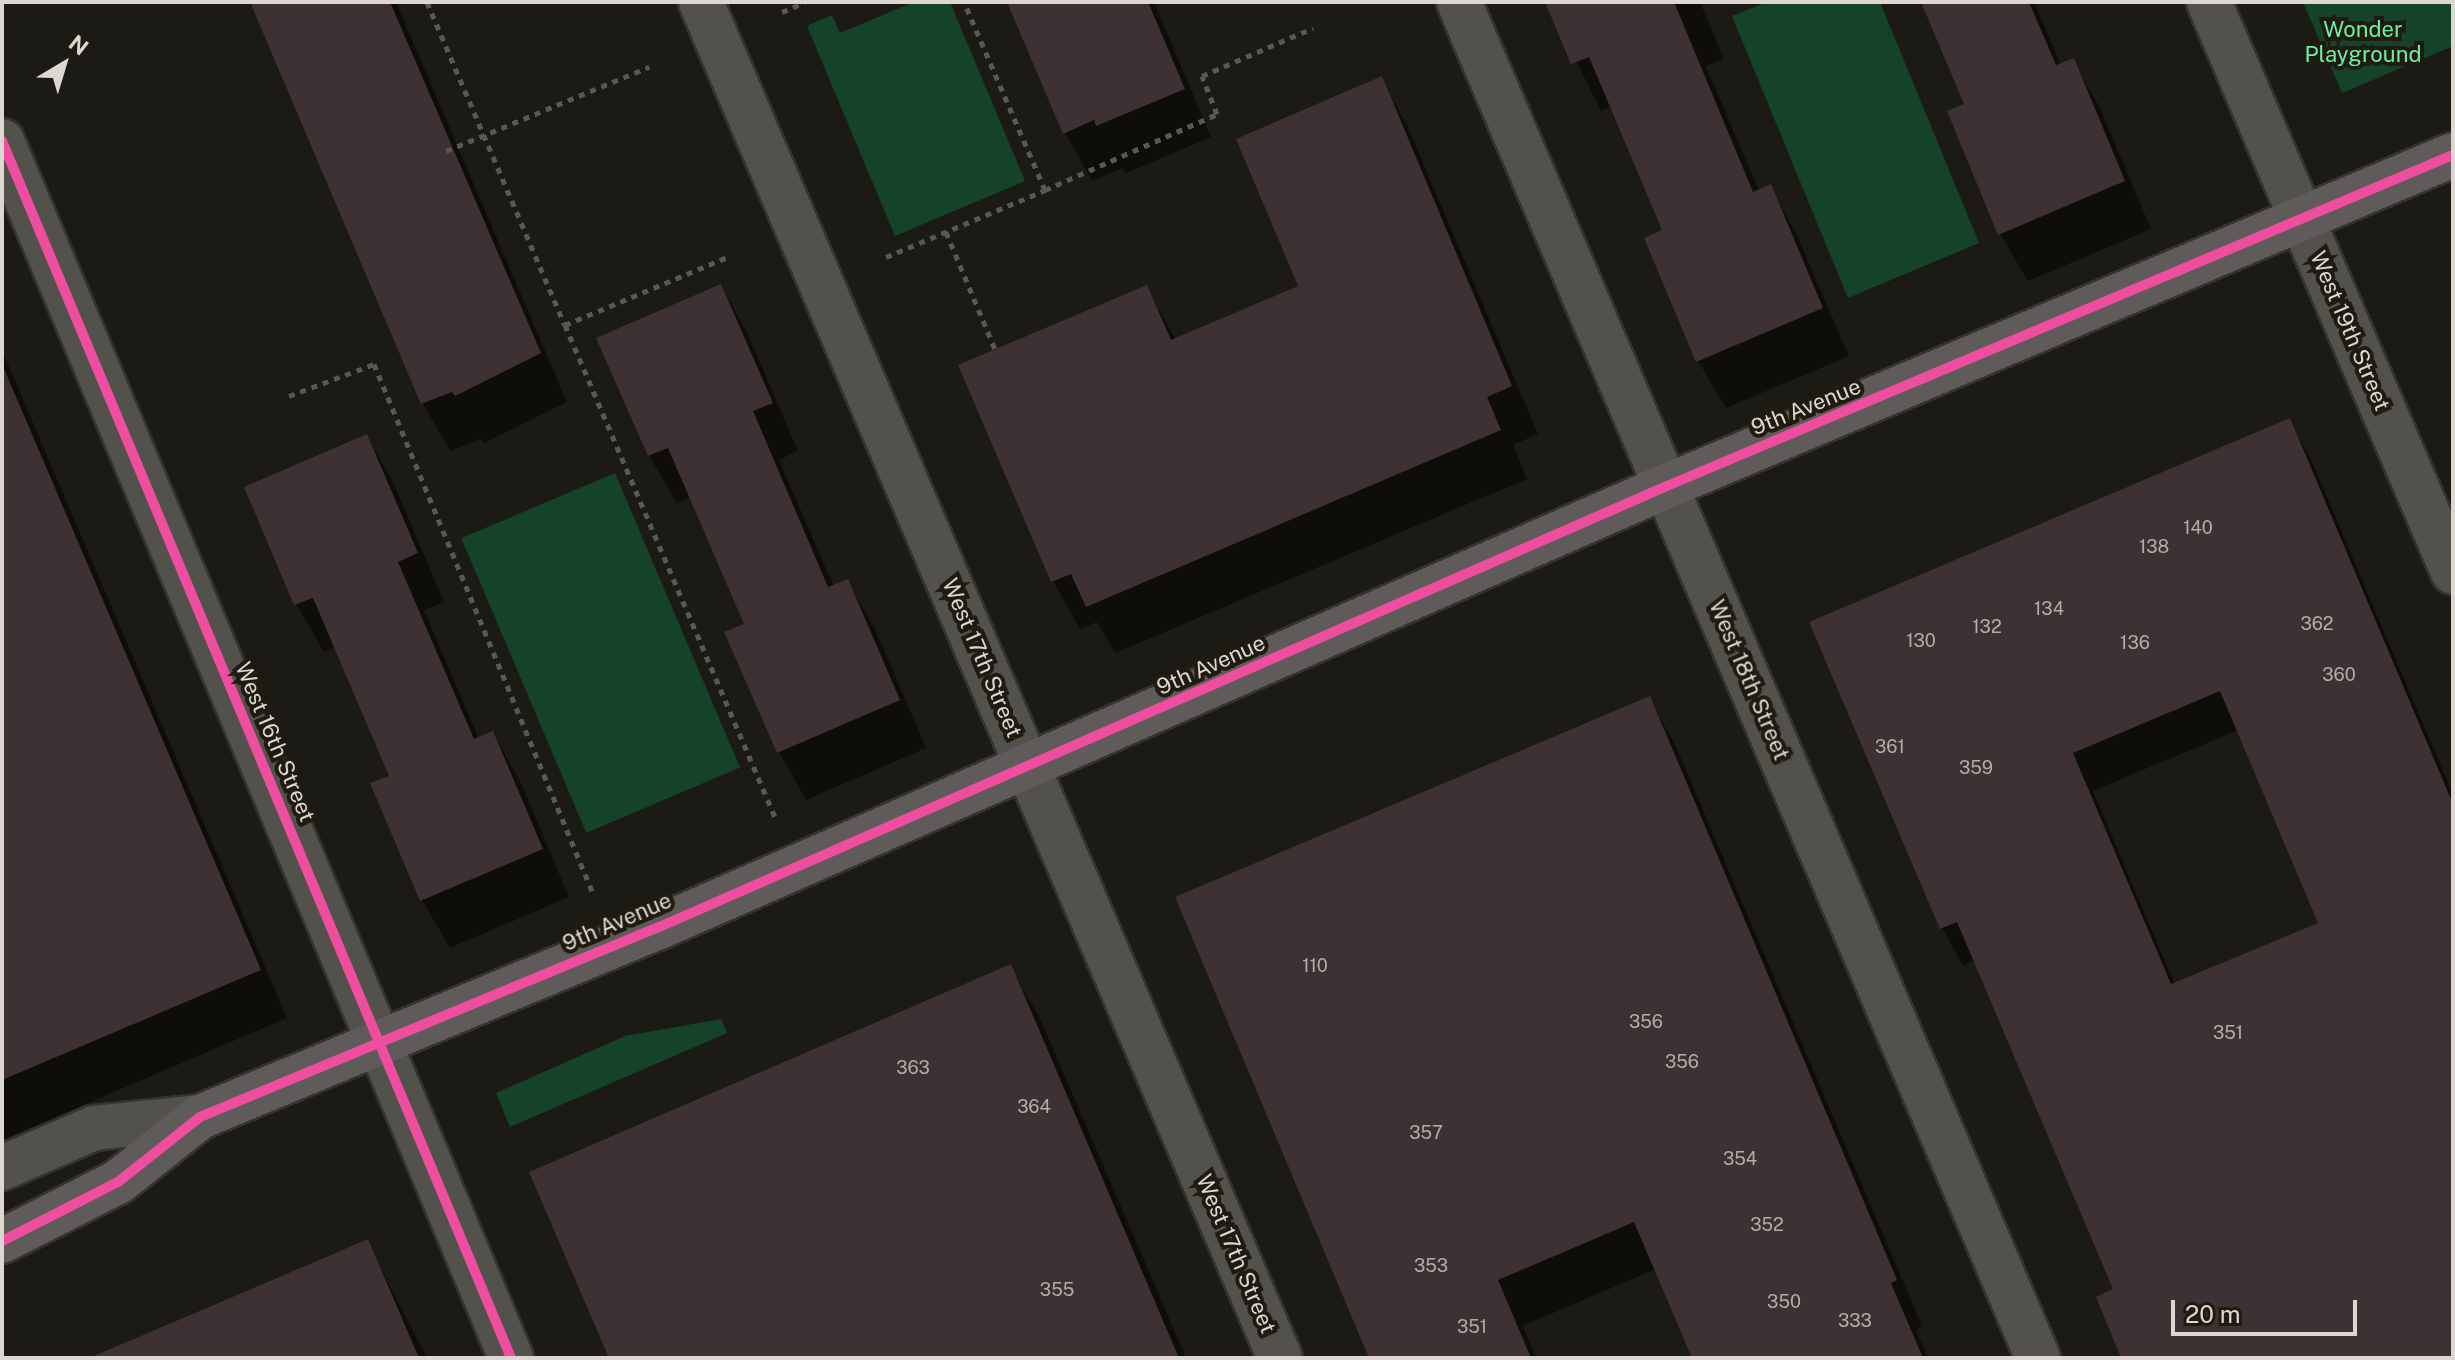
<!DOCTYPE html>
<style>
body{margin:0}
#map{position:relative;width:2455px;height:1360px;overflow:hidden;background:#1c1a14;font-family:"Public Sans",sans-serif}
div>[style]{position:absolute}
[style*='--x']{left:calc(var(--x)*1px);top:calc(var(--y)*1px);width:calc(var(--w)*1px);rotate:calc(var(--a)*1deg)}
.green>*{inset:0;background:#15432a;transform-origin:0 0}
.shadow>*{inset:0;background:#0007}
.building>*{inset:0;background:#3d3133}
.path>*{height:5px;margin-top:-2.5px;transform-origin:0;background:repeating-linear-gradient(90deg,#5a5855 0 6px,transparent 0 12px)}
.roads{filter:drop-shadow(2px 0 #35332f) drop-shadow(-2px 0 #35332f) drop-shadow(0 2px #35332f) drop-shadow(0 -2px #35332f)}
.minor>*{height:44px;margin:-22px;padding:0 22px;transform-origin:22px;border-radius:22px;background:#53514c}
.major>*{height:44px;margin:-22px;padding:0 22px;transform-origin:22px;border-radius:22px;background:#5f5b5b}
.cycleway>*{height:10px;margin:-5px;padding:0 5px;transform-origin:5px;border-radius:5px;background:#ef4d9e}
span{translate:-50% -50%;white-space:nowrap;text-align:center;line-height:1.15;-webkit-text-stroke:8px #201b10;paint-order:stroke}
.number-label{font-size:18px;color:#b4aeaa}
.number-label span{-webkit-text-stroke-width:0}
.park-label{font-size:22px;color:#6bf0a6}
.street-label{font-size:22px;color:#dcd8d1}
.frame{position:absolute;inset:0;border:4px solid #dcd8d1;pointer-events:none}
.north{position:absolute;left:24px;top:24px;width:80px;height:80px;-webkit-text-stroke:6px #201b10;paint-order:stroke;rotate:38deg;font-size:22px;font-weight:700;line-height:32px;text-align:center;color:#dcd8d1}
.north::after{content:'';display:block;margin:auto;width:28px;height:36px;background:#dcd8d1;clip-path:polygon(50% 0,100% 100%,50% 72%,0 100%)}
.scale{position:absolute;left:2171px;top:1300px;width:186px;height:36px;box-sizing:border-box;border:4px solid #dcd8d1;border-top:0;padding-left:10px;font-size:24px;line-height:28px;white-space:nowrap;color:#dcd8d1;-webkit-text-stroke:6px #201b10;paint-order:stroke}
</style>
<div id="map">
<div class="green">
<i style="clip-path:polygon(914px 2px,950px 2px,1025px 181px,895px 236px,807px 26px,832px 15px,840px 33px)"></i>
<i style="clip-path:polygon(1767px 2px,1880px 2px,1979px 243px,1848px 298px,1732px 16px)"></i>
<i style="clip-path:polygon(2303px 2px,2453px 2px,2453px 46px,2342px 93px)"></i>
<i style="left:615px;top:473px;width:320px;height:167px;rotate:67deg"></i>
<i style="clip-path:polygon(721px 1019px,727px 1033px,510px 1127px,496px 1093px,625px 1036px)"></i>
</div>
<div class="shadow">
<i style="clip-path:polygon(252px 2px,396px 2px,567px 402px,484px 443px,481px 439px,450px 451px,423px 404px)"></i>
<i style="clip-path:polygon(1009px 2px,1154px 2px,1211px 137px,1126px 173px,1123px 168px,1092px 181px,1065px 133px)"></i>
<i style="clip-path:polygon(1547px 2px,1700px 2px,1724px 59px,1706px 66px,1759px 191px,1770px 187px,1797px 235px,1849px 356px,1726px 408px,1698px 361px,1665px 231px,1612px 106px,1601px 111px)"></i>
<i style="clip-path:polygon(1923px 2px,2034px 2px,2061px 65px,2073px 60px,2100px 108px,2151px 229px,2028px 281px,2000px 234px,1967px 105px)"></i>
<i style="clip-path:polygon(1381px 79px,1408px 127px,1538px 434px,1513px 445px,1527px 479px,1115px 653px,1097px 622px,1080px 629px,1053px 581px,1146px 287px,1176px 340px,1301px 287px)"></i>
<i style="clip-path:polygon(721px 286px,748px 334px,798px 451px,779px 460px,834px 587px,847px 581px,875px 629px,926px 748px,806px 800px,779px 752px,727px 633px,747px 625px,692px 497px,677px 503px,649px 456px,599px 339px)"></i>
<i style="clip-path:polygon(2px 350px,287px 1018px,2px 1140px)"></i>
<i style="clip-path:polygon(evenodd,2289px 420px,2310px 457px,2453px 794px,2453px 1358px,2123px 1358px,2115px 1290px,1975px 960px,1963px 966px,1942px 928px,1812px 623px,2289px 420px,2238px 730px,2320px 924px,2175px 985px,2093px 791px,2238px 730px)"></i>
<i style="clip-path:polygon(367px 436px,394px 484px,444px 602px,424px 610px,479px 739px,493px 733px,520px 781px,569px 897px,450px 948px,422px 900px,373px 784px,392px 777px,336px 647px,324px 652px,296px 604px,246px 488px)"></i>
<i style="clip-path:polygon(1649px 699px,1675px 744px,1922px 1326px,1916px 1330px,1928px 1358px,1688px 1358px,1693px 1356px,1656px 1269px,1523px 1326px,1536px 1358px,1372px 1358px)"></i>
<i style="clip-path:polygon(1010px 967px,1040px 1018px,1186px 1358px,611px 1358px)"></i>
<i style="clip-path:polygon(367px 1242px,427px 1358px,93px 1358px)"></i>
</div>
<div class="building">
<i style="clip-path:polygon(250px 2px,390px 2px,541px 353px,455px 396px,452px 392px,421px 404px)"></i>
<i style="clip-path:polygon(1007px 2px,1148px 2px,1185px 89px,1096px 126px,1094px 120px,1063px 134px)"></i>
<i style="clip-path:polygon(1545px 2px,1674px 2px,1753px 192px,1771px 184px,1823px 308px,1696px 362px,1644px 238px,1662px 230px,1589px 57px,1571px 64px)"></i>
<i style="clip-path:polygon(1921px 2px,2029px 2px,2056px 65px,2074px 58px,2125px 181px,1998px 235px,1947px 111px,1964px 104px)"></i>
<i style="clip-path:polygon(1382px 76px,1512px 386px,1487px 397px,1501px 430px,1086px 607px,1071px 574px,1051px 582px,958px 365px,1147px 285px,1171px 340px,1298px 286px,1236px 139px)"></i>
<i style="clip-path:polygon(721px 284px,773px 403px,753px 411px,828px 587px,848px 579px,900px 700px,777px 753px,724px 632px,744px 624px,668px 448px,648px 456px,596px 338px)"></i>
<i style="clip-path:polygon(2px 364px,261px 970px,2px 1080px)"></i>
<i style="clip-path:polygon(evenodd,2290px 418px,2453px 804px,2453px 1358px,2121px 1358px,2096px 1297px,2113px 1289px,1957px 922px,1940px 929px,1809px 622px,2290px 418px,2220px 691px,2318px 923px,2171px 984px,2073px 753px,2220px 691px)"></i>
<i style="clip-path:polygon(367px 434px,418px 553px,398px 562px,474px 739px,493px 731px,543px 849px,420px 901px,370px 783px,389px 776px,313px 598px,294px 605px,244px 487px)"></i>
<i style="clip-path:polygon(1650px 696px,1897px 1280px,1891px 1283px,1923px 1358px,1692px 1358px,1634px 1222px,1498px 1280px,1531px 1358px,1369px 1358px,1175px 897px)"></i>
<i style="clip-path:polygon(1011px 964px,1179px 1358px,609px 1358px,529px 1172px)"></i>
<i style="clip-path:polygon(368px 1239px,419px 1358px,89px 1358px,310px 1264px)"></i>
</div>
<div class="path">
<i style="--x:427;--y:2;--w:351;--a:66.9"></i>
<i style="--x:565;--y:325;--w:179;--a:-22.7"></i>
<i style="--x:782;--y:12;--w:25;--a:-23"></i>
<i style="--x:446;--y:151;--w:220;--a:-22.5"></i>
<i style="--x:1045;--y:190;--w:188;--a:-23.8"></i>
<i style="--x:1217;--y:114;--w:41;--a:-111.5"></i>
<i style="--x:1202;--y:76;--w:121;--a:-23.4"></i>
<i style="--x:946;--y:232;--w:127;--a:67.3"></i>
<i style="--x:886;--y:257;--w:173;--a:-22.8"></i>
<i style="--x:1045;--y:190;--w:205;--a:-113.3"></i>
<i style="--x:565;--y:325;--w:535;--a:66.89"></i>
<i style="--x:289;--y:396;--w:91;--a:-20.6"></i>
<i style="--x:374;--y:364;--w:576;--a:67.53"></i>
</div>
<div class="roads">
<div class="minor">
<i style="--x:701;--y:2;--w:1474;--a:66.88"></i>
<i style="--x:1459;--y:2;--w:1474;--a:66.88"></i>
<i style="--x:2209;--y:2;--w:620;--a:66.83"></i>
<i style="--x:2;--y:141;--w:1319;--a:67.3"></i>
<i style="--x:2;--y:1168;--w:100;--a:-23.5"></i>
<i style="--x:94;--y:1128;--w:107;--a:-5.9"></i>
</div>
<div class="major">
<i style="--x:2;--y:1241;--w:130;--a:-27"></i>
<i style="--x:118;--y:1182;--w:105;--a:-38.4"></i>
<i style="--x:200;--y:1117;--w:495;--a:-22.5"></i>
<i style="--x:657;--y:928;--w:1102;--a:-23.64"></i>
<i style="--x:1667;--y:486;--w:853;--a:-22.84"></i>
</div>
</div>
<div class="cycleway">
<i style="--x:2;--y:141;--w:1319;--a:67.3"></i>
<i style="--x:2;--y:1241;--w:130;--a:-27"></i>
<i style="--x:118;--y:1182;--w:105;--a:-38.4"></i>
<i style="--x:200;--y:1117;--w:495;--a:-22.5"></i>
<i style="--x:657;--y:928;--w:1102;--a:-23.64"></i>
<i style="--x:1667;--y:486;--w:853;--a:-22.84"></i>
</div>
<div class="number-label">
<span style="left:2198px;top:528px">140</span>
<span style="left:2154px;top:547px">138</span>
<span style="left:2049px;top:609px">134</span>
<span style="left:2317px;top:624px">362</span>
<span style="left:1987px;top:627px">132</span>
<span style="left:1921px;top:641px">130</span>
<span style="left:2135px;top:643px">136</span>
<span style="left:2339px;top:675px">360</span>
<span style="left:1890px;top:747px">361</span>
<span style="left:1976px;top:768px">359</span>
<span style="left:1315px;top:966px">110</span>
<span style="left:1646px;top:1022px">356</span>
<span style="left:2228px;top:1033px">351</span>
<span style="left:1682px;top:1062px">356</span>
<span style="left:913px;top:1068px">363</span>
<span style="left:1034px;top:1107px">364</span>
<span style="left:1426px;top:1133px">357</span>
<span style="left:1740px;top:1159px">354</span>
<span style="left:1767px;top:1225px">352</span>
<span style="left:1431px;top:1266px">353</span>
<span style="left:1057px;top:1290px">355</span>
<span style="left:1784px;top:1302px">350</span>
<span style="left:1855px;top:1321px">333</span>
<span style="left:1472px;top:1327px">351</span>
</div>
<div class="park-label">
<span style="left:2363px;top:42px">Wonder<br>Playground</span>
</div>
<div class="street-label">
<span style="left:2350px;top:331px;rotate:67deg">West 19th Street</span>
<span style="left:1806px;top:407px;rotate:-22deg">9th Avenue</span>
<span style="left:982px;top:658px;rotate:67deg">West 17th Street</span>
<span style="left:1211px;top:665px;rotate:-24deg">9th Avenue</span>
<span style="left:1749px;top:680px;rotate:67deg">West 18th Street</span>
<span style="left:275px;top:742px;rotate:67deg">West 16th Street</span>
<span style="left:617px;top:922px;rotate:-23deg">9th Avenue</span>
<span style="left:1236px;top:1254px;rotate:67deg">West 17th Street</span>
</div>
<div class="frame"></div>
<div class="north">N</div>
<div class="scale">20 m</div>
</div>
